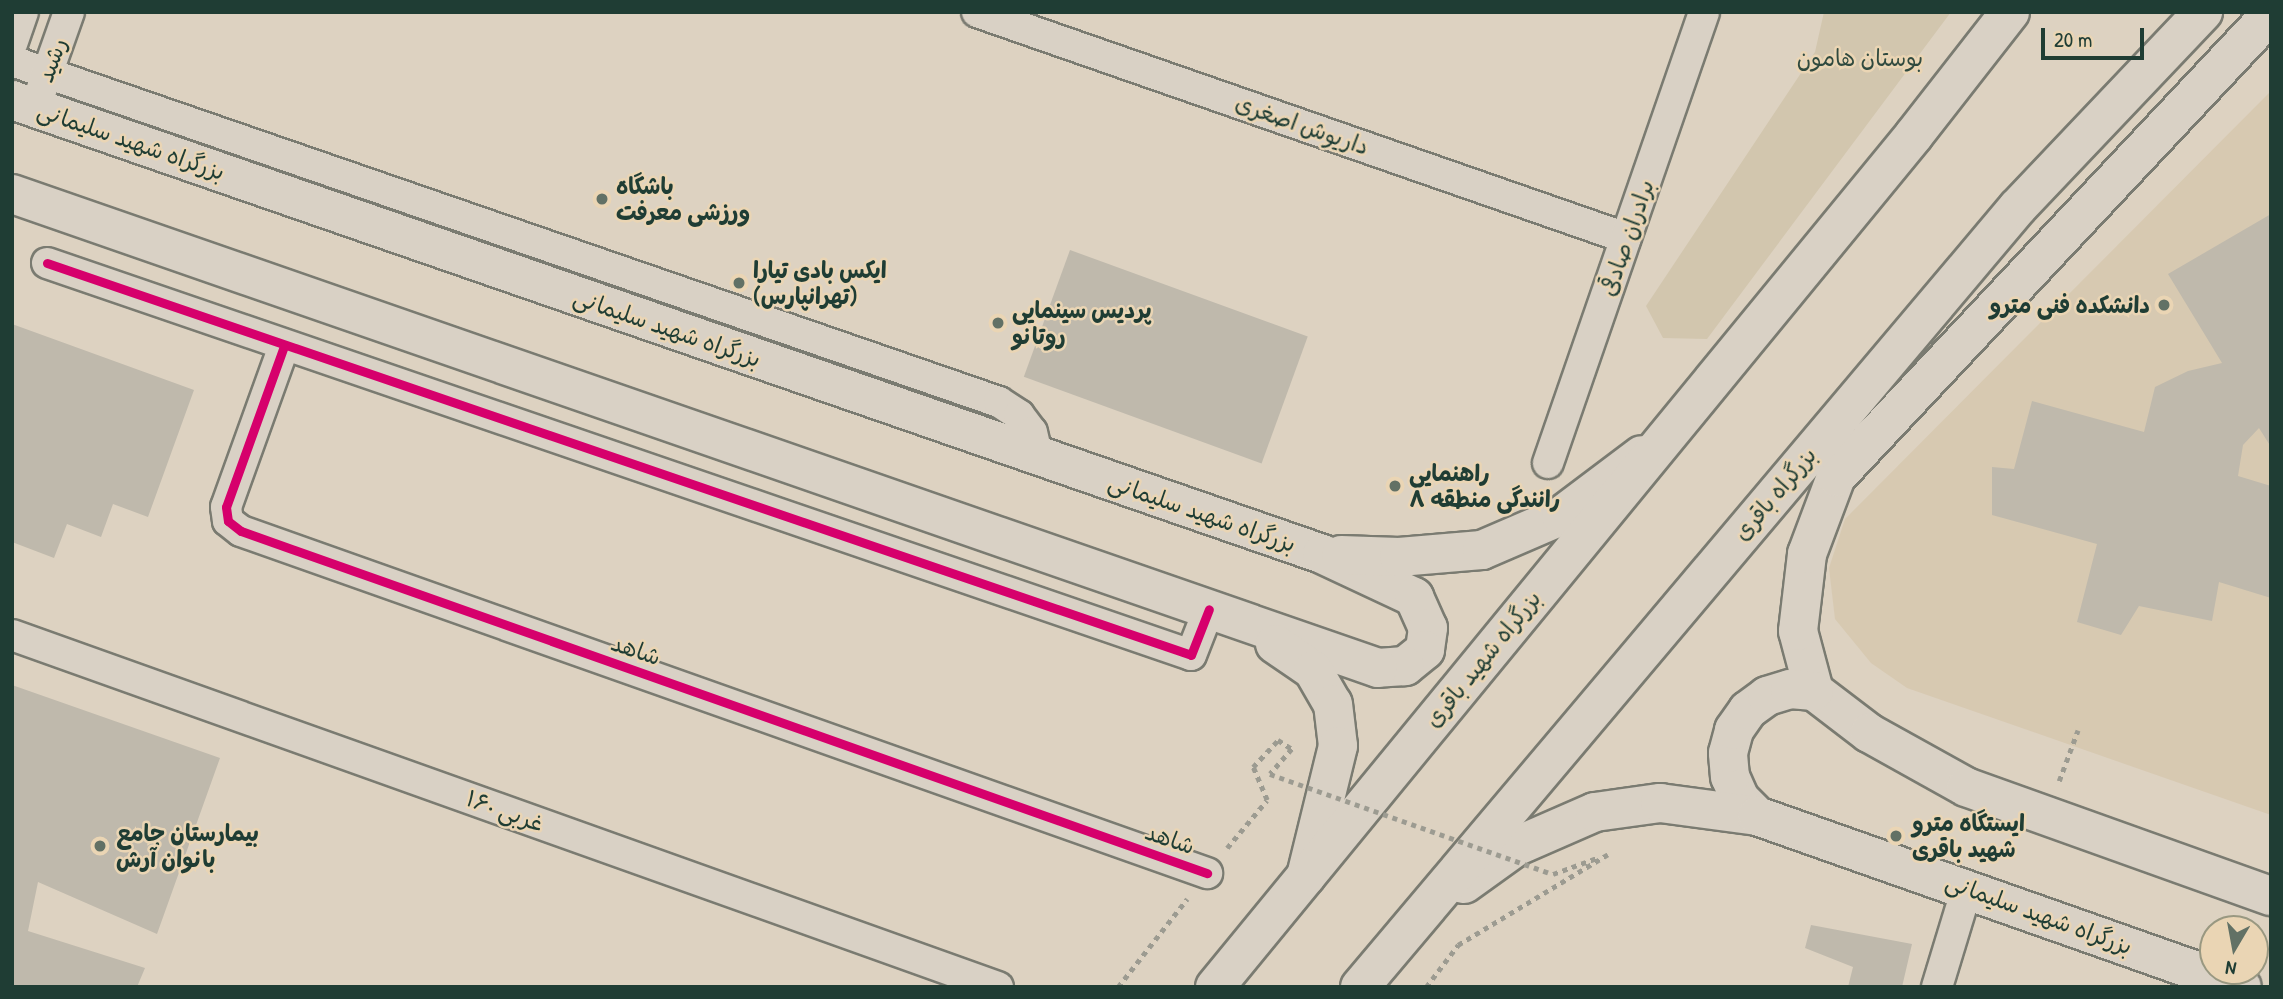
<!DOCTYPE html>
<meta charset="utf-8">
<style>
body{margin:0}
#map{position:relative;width:2283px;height:999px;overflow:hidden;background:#ddd2c1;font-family:"Patrick Hand","Playpen Sans Arabic",sans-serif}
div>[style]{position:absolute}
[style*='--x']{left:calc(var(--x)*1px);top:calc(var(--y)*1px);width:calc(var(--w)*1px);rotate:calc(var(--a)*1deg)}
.built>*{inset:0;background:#d7c9b1}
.green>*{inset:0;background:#d2c6ae}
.building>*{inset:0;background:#bfb9ac;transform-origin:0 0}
.path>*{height:4.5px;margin-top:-2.25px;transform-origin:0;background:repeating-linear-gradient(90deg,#9c9b91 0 5px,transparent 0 10px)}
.roads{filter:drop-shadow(2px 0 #7a7b71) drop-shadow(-2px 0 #7a7b71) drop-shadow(0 2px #7a7b71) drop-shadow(0 -2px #7a7b71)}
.street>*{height:30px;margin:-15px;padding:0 15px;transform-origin:15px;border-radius:15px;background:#d9d1c5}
.primary>*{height:38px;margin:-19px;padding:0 19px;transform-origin:19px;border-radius:19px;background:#d9d1c5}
.highway>*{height:38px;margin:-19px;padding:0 19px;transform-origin:19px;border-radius:19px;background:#d9d1c5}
.path-bridge>*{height:4.5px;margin-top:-2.25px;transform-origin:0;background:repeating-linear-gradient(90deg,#9c9b91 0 5px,transparent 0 10px)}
.cycleway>*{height:9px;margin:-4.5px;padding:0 4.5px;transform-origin:4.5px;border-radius:4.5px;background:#d6006c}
.dots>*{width:19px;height:19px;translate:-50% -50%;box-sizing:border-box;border:4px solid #ead5b4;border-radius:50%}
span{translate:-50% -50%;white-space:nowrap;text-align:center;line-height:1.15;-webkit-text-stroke:5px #ead5b4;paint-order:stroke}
.park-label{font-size:23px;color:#304a3f}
.street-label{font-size:23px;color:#1f3d34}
.poi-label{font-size:23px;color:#1f3d34;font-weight:700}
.left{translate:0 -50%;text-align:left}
.right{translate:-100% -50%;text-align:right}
.frame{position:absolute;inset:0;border:14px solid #1f3d34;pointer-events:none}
.north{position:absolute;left:2199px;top:915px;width:70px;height:70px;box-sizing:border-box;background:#ead5b4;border:2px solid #999881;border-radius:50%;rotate:190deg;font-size:19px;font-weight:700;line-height:28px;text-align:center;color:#1f3d34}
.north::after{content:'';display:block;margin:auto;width:24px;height:32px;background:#627165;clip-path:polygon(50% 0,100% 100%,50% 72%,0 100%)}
.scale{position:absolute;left:2041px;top:28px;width:103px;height:32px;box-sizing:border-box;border:4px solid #1f3d34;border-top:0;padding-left:9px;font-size:21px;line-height:24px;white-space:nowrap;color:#1f3d34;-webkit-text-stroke:5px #ead5b4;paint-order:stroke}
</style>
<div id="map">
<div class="built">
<i style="clip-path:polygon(2271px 91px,2271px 815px,1907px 688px,1871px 663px,1835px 619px,1829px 568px,1845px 519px)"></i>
</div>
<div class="green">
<i style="clip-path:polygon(1824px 12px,1951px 12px,1707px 339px,1663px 338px,1646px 306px,1815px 52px)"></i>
</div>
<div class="building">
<i style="clip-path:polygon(2271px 214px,2271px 447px,2259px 428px,2243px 445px,2238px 476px,2271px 486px,2271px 598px,2219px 582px,2212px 621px,2139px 606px,2121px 635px,2077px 622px,2097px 544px,1992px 515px,1992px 467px,2014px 469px,2032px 401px,2144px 432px,2155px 387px,2188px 371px,2222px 363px,2168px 274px)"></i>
<i style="left:1070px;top:250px;width:253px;height:135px;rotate:20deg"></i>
<i style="clip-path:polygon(12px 324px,194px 390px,148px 517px,113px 504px,101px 537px,67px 524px,54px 558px,12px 542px)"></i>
<i style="clip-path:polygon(12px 685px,220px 758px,157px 934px,38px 882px,28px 931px,145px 968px,137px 987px,12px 987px)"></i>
<i style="clip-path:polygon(1811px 925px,1912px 944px,1902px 987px,1848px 987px,1853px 967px,1805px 948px)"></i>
</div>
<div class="path">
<i style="--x:2059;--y:781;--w:54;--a:-69.6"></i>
<i style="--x:1227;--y:848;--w:62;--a:-50.2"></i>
<i style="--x:1267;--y:800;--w:36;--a:-113"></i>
<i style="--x:1253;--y:767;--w:37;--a:-47"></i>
<i style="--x:1278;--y:740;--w:17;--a:33"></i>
<i style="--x:1292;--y:749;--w:33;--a:131"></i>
<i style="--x:1553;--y:874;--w:47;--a:-20"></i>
<i style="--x:1118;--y:987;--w:112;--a:-51.9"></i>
<i style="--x:1426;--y:987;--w:53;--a:-52.7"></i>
<i style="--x:1458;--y:945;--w:175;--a:-31.2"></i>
</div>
<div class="roads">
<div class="street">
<i style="--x:977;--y:12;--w:687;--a:19.2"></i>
<i style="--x:12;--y:44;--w:34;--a:-71"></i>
<i style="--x:12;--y:61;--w:1044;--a:19.06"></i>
<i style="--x:999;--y:402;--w:24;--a:33"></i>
<i style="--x:1019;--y:415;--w:21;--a:53"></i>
<i style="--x:1032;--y:432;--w:26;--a:77"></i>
<i style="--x:41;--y:91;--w:84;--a:-70.5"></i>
<i style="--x:47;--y:263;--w:1209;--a:18.91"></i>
<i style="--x:1191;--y:655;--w:49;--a:-68.6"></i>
<i style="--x:284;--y:346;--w:171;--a:109.8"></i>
<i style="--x:226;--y:507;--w:14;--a:82"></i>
<i style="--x:228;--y:521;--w:16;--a:38"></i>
<i style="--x:241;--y:531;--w:1025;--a:19.5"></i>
<i style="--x:1548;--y:463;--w:477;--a:-70.9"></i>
<i style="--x:12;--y:635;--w:1047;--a:19.65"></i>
<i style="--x:1937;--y:987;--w:103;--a:-73.1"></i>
</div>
<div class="primary">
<i style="--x:12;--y:100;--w:1386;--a:19.11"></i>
<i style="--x:1322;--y:554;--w:102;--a:25.1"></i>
<i style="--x:1414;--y:597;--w:34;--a:66"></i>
<i style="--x:1428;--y:628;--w:22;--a:98"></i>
<i style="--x:1425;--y:650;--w:26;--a:141"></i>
<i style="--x:1405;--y:666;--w:27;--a:176"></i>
<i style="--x:1378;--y:668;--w:1446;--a:-160.86"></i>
<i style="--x:1341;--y:555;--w:58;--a:2"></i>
<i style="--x:1399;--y:557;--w:83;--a:-4.8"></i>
<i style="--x:1482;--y:550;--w:86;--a:-23.3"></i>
<i style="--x:1561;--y:516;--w:101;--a:-37"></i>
<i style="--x:1275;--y:644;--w:46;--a:34.4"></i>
<i style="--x:1313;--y:670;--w:39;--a:60"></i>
<i style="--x:1333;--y:704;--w:42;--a:83.2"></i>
<i style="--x:1338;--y:746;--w:134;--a:103.8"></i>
</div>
<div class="highway">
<i style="--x:1814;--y:691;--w:62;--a:-104.9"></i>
<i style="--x:1798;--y:631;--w:78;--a:-83.3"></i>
<i style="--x:1807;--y:554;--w:82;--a:-69.4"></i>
<i style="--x:1836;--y:477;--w:635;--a:-46.79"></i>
<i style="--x:1814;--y:691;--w:69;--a:37.4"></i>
<i style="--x:1869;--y:733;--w:111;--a:29.1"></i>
<i style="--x:1966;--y:787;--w:324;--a:19.7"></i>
<i style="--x:1757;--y:816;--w:24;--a:-135"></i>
<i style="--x:1740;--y:799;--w:24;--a:-114"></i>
<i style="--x:1730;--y:777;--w:24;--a:-95"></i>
<i style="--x:1728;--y:753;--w:24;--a:-75"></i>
<i style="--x:1734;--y:730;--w:24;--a:-55"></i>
<i style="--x:1748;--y:710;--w:24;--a:-36"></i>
<i style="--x:1767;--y:696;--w:24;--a:-17"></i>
<i style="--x:1790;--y:689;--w:24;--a:5"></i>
<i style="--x:1464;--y:884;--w:65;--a:-35.6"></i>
<i style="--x:1517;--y:846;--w:85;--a:-23.6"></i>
<i style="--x:1595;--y:812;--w:66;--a:-7.9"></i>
<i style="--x:1660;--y:803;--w:98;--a:7.6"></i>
<i style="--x:1757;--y:816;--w:514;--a:19.42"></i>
<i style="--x:1215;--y:987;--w:1102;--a:-50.63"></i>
<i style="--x:1914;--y:135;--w:156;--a:-52"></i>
<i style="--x:1360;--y:987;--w:1020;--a:-49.85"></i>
<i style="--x:2018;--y:207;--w:269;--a:-46.5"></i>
</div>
</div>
<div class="path-bridge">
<i style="--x:1270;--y:774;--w:300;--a:19.5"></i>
</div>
<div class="cycleway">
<i style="--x:47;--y:263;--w:1209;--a:18.91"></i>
<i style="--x:1191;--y:655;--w:49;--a:-68.6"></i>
<i style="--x:284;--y:346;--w:171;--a:109.8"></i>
<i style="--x:226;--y:507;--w:14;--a:82"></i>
<i style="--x:228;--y:521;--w:16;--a:38"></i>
<i style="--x:241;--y:531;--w:1025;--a:19.5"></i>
</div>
<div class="dots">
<i style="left:602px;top:199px;background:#627165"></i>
<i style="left:739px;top:283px;background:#627165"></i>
<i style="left:2164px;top:305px;background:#627165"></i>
<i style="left:998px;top:323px;background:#627165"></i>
<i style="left:1395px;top:486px;background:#627165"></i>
<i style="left:1896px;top:836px;background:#627165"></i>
<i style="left:100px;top:846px;background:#627165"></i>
</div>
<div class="park-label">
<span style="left:1860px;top:58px">بوستان هامون</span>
</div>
<div class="street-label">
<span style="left:52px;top:60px;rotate:-70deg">رشید</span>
<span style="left:1302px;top:125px;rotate:19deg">داریوش اصغری</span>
<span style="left:131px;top:141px;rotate:19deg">بزرگراه شهید سلیمانی</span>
<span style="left:1627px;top:238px;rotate:-71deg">برادران صادقی</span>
<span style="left:667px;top:328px;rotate:19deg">بزرگراه شهید سلیمانی</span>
<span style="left:1775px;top:494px;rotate:-50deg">بزرگراه باقری</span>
<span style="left:1202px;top:513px;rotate:19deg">بزرگراه شهید سلیمانی</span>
<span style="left:636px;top:650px;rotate:19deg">شاهد</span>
<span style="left:1483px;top:659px;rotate:-51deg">بزرگراه شهید باقری</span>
<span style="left:505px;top:811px;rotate:20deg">۱۶۰ غربی</span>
<span style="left:1170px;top:839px;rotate:19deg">شاهد</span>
<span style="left:2039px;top:914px;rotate:20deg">بزرگراه شهید سلیمانی</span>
</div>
<div class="poi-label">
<span class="left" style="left:616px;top:199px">باشگاه<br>ورزشی معرفت</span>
<span class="left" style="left:753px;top:283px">ایکس بادی تیارا<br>(تهرانپارس)</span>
<span class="right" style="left:2150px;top:305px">دانشکده فنی مترو</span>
<span class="left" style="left:1012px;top:323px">پردیس سینمایی<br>روتانو</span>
<span class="left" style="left:1409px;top:486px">راهنمایی<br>رانندگی منطقه ۸</span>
<span class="left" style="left:1912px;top:836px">ایستگاه مترو<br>شهید باقری</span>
<span class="left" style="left:116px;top:846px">بیمارستان جامع<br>بانوان آرش</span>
</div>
<div class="frame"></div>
<div class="north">N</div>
<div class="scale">20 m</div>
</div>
